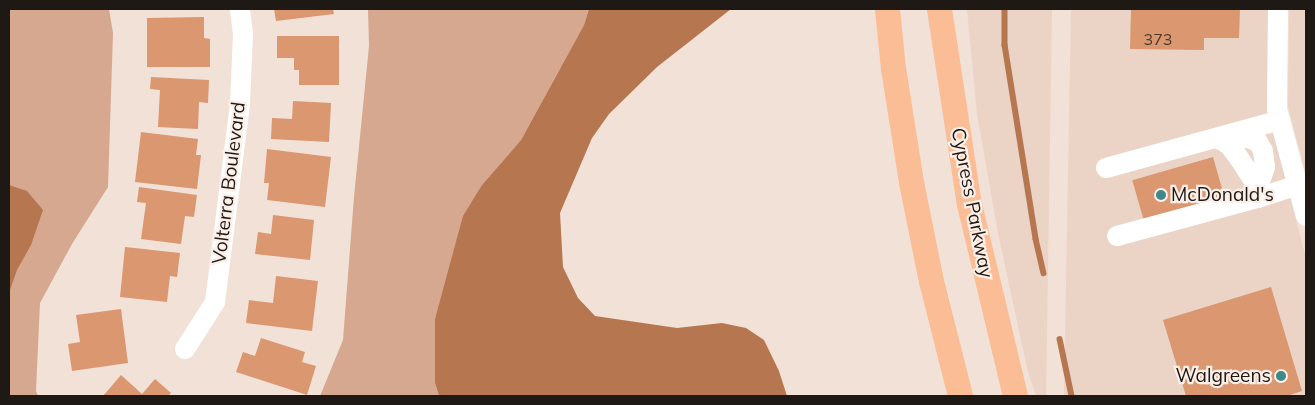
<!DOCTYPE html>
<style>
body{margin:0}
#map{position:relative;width:1315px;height:405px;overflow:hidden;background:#f2e1d7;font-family:Mulish,sans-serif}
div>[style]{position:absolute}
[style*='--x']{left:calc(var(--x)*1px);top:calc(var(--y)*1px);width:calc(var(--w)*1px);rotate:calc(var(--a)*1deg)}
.built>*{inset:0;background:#ebd3c5}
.green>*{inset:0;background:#d5a88f}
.water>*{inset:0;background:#b67650}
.stream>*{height:5.5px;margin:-2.75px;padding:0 2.75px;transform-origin:2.75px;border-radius:2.75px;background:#b67650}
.building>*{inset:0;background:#da9770;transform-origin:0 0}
.minor>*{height:20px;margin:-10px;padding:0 10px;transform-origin:10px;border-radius:10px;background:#fff}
.major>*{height:25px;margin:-12.5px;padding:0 12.5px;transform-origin:12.5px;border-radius:12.5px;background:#fbbd96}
.dots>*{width:14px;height:14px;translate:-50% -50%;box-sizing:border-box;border:2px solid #fcefe7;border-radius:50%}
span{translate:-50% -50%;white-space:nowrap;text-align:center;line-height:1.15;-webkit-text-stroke:4.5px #fcefe7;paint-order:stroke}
.number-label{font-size:16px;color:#4d382c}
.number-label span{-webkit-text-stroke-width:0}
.street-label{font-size:19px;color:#1e1915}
.poi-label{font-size:19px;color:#1e1915}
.left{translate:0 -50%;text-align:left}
.right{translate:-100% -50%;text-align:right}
.frame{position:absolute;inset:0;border:10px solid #1e1915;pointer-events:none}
</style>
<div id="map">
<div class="built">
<i style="clip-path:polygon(967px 9px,1052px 9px,1046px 396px,1036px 396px,1027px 368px,998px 233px,977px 114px)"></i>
<i style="clip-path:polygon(1071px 9px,1268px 9px,1267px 109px,1306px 258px,1306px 396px,1064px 396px)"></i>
<i style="clip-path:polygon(1289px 9px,1305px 9px,1306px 175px,1288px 107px)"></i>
</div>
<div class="green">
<i style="clip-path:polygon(9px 9px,109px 9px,113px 33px,108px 187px,72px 244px,40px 303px,36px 391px,38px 396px,9px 396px)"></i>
<i style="clip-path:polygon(368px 9px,589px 9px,584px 25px,521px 140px,482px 185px,435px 319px,435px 383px,439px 396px,320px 396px,343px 340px,354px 197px,369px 46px)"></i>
</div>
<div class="water">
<i style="clip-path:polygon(589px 9px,731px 9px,657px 67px,609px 114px,592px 138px,560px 213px,563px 267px,578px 298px,595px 316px,677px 328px,722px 323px,746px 328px,764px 340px,779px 371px,787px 396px,439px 396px,435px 383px,435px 319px,463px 216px,482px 185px,521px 140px,584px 25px)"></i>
<i style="clip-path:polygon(9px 185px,27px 191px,43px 210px,31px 245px,17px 270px,9px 293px)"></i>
</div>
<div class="stream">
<i style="--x:1005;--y:9;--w:36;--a:90"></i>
<i style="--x:1005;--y:45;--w:196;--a:80.9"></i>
<i style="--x:1036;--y:239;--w:35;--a:77"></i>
<i style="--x:1060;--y:339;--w:58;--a:78.1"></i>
</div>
<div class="building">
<i style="clip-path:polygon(274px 9px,333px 9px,334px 14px,276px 21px)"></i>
<i style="clip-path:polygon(1131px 9px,1240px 9px,1239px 38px,1204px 38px,1204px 50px,1130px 49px)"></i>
<i style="clip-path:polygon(204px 17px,204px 38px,210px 39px,210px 67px,147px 67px,147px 18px)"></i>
<i style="clip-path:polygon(277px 36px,339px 36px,339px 85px,299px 85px,299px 70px,294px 70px,294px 58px,277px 58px)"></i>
<i style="clip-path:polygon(151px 77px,209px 80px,208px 103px,199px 102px,198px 129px,158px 127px,160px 90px,150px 89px)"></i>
<i style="clip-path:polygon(293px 101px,331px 103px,329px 142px,271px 139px,272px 118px,292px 119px)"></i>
<i style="clip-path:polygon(141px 132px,198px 139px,196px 155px,201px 155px,197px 189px,135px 182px)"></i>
<i style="clip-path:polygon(267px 149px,331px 157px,325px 207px,267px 200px,269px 183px,264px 183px)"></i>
<i style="left:1213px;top:157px;width:41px;height:84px;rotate:74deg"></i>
<i style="clip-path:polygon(139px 187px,197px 195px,194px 217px,185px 216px,181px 244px,141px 239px,146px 203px,137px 202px)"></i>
<i style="clip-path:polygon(273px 215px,314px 220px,310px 260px,255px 254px,258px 232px,271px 234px)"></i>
<i style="clip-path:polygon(125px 247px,180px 253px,177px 277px,170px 276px,167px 302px,120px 297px)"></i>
<i style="clip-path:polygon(276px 276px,318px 281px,312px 331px,246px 323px,249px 300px,273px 303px)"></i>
<i style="clip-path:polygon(1271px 287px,1302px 391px,1287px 396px,1186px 396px,1163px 320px)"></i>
<i style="clip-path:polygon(121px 309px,128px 363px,72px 371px,68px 344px,80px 342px,76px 315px)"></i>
<i style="clip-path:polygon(261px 338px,305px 352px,302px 362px,316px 366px,307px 395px,236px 372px,243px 352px,255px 356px)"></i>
<i style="clip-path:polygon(121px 375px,142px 394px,155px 379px,171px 393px,168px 396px,103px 396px)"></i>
</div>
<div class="minor">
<i style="--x:1278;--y:9;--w:100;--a:90.6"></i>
<i style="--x:1277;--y:109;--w:111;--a:74.8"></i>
<i style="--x:1217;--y:138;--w:13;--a:29"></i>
<i style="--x:1228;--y:144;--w:14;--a:51"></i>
<i style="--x:1237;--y:155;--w:38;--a:57"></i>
<i style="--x:1229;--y:144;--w:13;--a:-27"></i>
<i style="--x:1241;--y:138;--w:8;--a:0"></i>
<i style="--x:1249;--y:138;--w:10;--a:24"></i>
<i style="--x:1258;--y:142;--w:10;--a:61"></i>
<i style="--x:1263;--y:151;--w:16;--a:83"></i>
<i style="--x:1265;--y:167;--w:21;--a:109"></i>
<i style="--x:1258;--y:187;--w:11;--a:90"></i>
<i style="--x:1106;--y:168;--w:180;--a:-15.4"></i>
<i style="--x:1117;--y:236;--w:146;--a:-15.1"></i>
<i style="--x:1258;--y:198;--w:42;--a:-18"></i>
<i style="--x:185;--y:349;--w:56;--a:-57.4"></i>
<i style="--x:215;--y:302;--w:201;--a:-82.8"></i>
<i style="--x:240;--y:103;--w:69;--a:-87.5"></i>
<i style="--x:243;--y:34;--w:25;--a:-97"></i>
</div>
<div class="major">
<i style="--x:887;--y:9;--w:59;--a:84.2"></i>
<i style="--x:893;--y:68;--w:115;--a:81"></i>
<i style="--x:911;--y:182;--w:101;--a:78.6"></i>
<i style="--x:931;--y:281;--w:119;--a:75.8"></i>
<i style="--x:939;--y:9;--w:197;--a:81.3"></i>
<i style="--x:969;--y:204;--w:197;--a:76.5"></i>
</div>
<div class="dots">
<i style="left:1161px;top:195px;background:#3f878b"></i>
<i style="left:1281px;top:376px;background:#3f878b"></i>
</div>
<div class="number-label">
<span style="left:1158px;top:39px">373</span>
</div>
<div class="street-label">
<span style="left:229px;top:183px;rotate:-83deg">Volterra Boulevard</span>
<span style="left:972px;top:203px;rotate:79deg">Cypress Parkway</span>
</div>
<div class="poi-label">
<span class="left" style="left:1171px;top:195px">McDonald's</span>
<span class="right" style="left:1271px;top:376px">Walgreens</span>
</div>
<div class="frame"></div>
</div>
